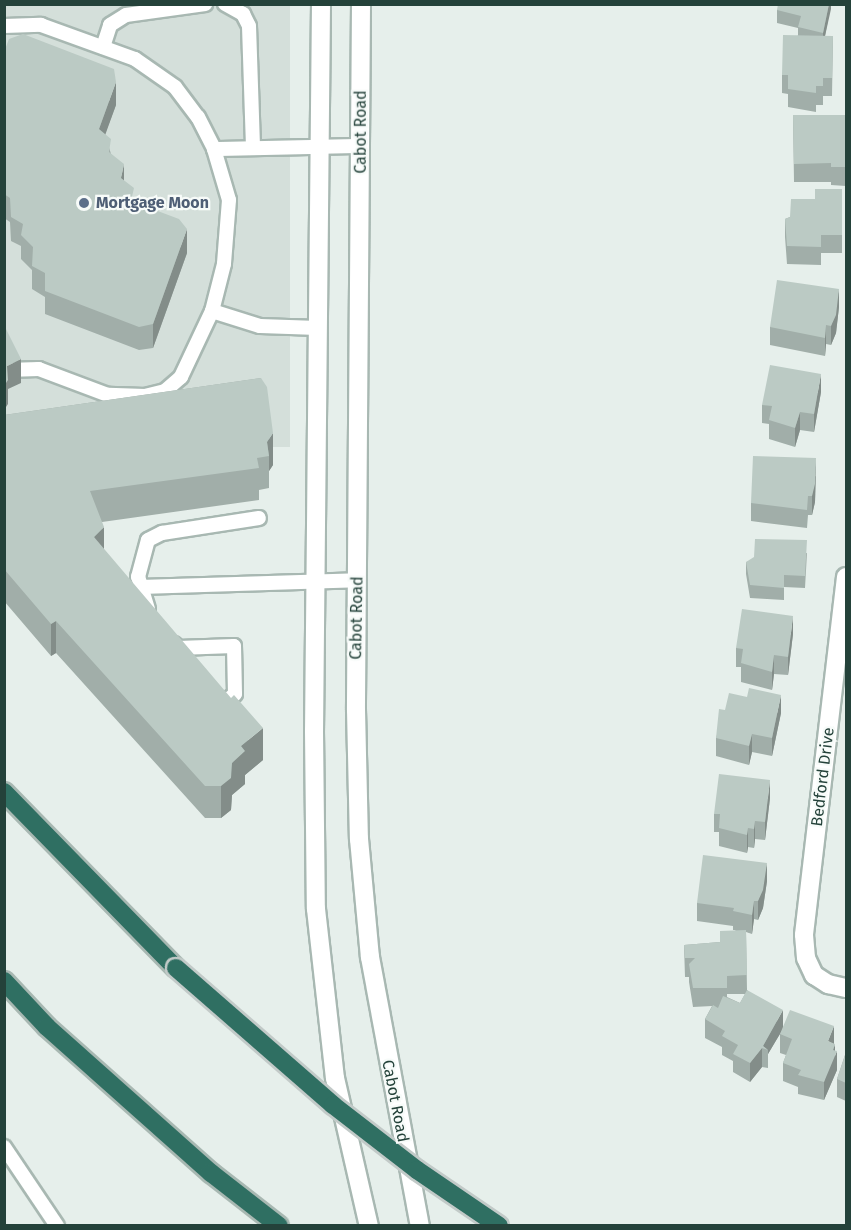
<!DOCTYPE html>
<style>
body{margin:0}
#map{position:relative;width:851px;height:1230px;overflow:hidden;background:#e6efeb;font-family:"Fira Sans",sans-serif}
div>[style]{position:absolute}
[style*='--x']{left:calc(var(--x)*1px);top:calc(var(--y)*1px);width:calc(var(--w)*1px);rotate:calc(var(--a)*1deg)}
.built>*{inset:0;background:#d4dfda;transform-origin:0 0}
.roads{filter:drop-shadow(2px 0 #a8b8b2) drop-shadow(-2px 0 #a8b8b2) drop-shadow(0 2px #a8b8b2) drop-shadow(0 -2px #a8b8b2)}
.lane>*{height:14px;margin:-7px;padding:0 7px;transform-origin:7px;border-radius:7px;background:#fff}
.street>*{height:18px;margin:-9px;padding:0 9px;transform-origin:9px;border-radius:9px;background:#fff}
.secondary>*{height:18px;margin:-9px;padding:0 9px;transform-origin:9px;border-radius:9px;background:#fff}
.highway>*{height:18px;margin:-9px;padding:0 9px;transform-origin:9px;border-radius:9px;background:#2f6f62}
.bridges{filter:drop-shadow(2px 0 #c2cac8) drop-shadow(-2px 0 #c2cac8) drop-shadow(0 2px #c2cac8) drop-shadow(0 -2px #c2cac8)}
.highway-bridge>*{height:18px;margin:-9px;padding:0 9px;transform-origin:9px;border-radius:9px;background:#2f6f62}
.wall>*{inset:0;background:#a1aea9}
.shaded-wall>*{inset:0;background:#838d89}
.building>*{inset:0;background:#bbcac4}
.dots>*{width:16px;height:16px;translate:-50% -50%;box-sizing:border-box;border:3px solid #f7fbf9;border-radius:50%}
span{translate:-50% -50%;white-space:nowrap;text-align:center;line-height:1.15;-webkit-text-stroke:4.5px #f7fbf9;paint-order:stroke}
.street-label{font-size:16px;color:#24423a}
.service-label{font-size:16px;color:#4e5e75;font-weight:700}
.left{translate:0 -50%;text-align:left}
.frame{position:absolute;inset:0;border:6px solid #24423a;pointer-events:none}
</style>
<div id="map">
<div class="built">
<i style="left:4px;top:5px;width:286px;height:442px"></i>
</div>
<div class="roads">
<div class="lane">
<i style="--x:225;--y:4;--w:21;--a:29"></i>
<i style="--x:243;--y:14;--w:13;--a:63"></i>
<i style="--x:249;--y:26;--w:119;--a:88.1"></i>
<i style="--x:4;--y:26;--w:37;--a:-2"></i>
<i style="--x:41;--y:25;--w:100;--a:19.9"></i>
<i style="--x:135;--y:59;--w:49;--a:35"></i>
<i style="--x:175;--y:87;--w:38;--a:53"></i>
<i style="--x:198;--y:117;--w:36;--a:63"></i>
<i style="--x:214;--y:149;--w:53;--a:73.6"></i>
<i style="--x:229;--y:200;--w:64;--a:94.5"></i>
<i style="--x:224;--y:264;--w:49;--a:104.3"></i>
<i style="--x:212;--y:311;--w:73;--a:115.2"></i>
<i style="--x:181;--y:377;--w:21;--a:139"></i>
<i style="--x:165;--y:391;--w:21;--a:166"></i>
<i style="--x:145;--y:396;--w:37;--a:-178"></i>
<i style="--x:108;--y:395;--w:74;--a:-159.4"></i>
<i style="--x:39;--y:369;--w:24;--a:178"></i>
<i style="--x:15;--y:370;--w:12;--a:156"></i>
<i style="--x:103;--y:47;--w:23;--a:-72"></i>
<i style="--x:110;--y:25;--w:19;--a:-32"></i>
<i style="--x:126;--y:15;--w:80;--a:-7.9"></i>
<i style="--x:214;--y:149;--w:147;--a:-1.2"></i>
<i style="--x:212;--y:311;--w:50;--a:17.4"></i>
<i style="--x:260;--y:326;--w:58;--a:2"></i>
<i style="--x:140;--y:587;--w:217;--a:-1.8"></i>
<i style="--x:148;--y:609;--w:34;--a:-107"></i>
<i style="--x:138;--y:577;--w:38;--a:-75"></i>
<i style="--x:148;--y:540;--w:16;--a:-27"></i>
<i style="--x:162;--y:533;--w:98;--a:-8.8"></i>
<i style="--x:174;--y:644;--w:6;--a:45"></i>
<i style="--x:178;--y:648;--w:56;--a:-2"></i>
<i style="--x:234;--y:646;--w:48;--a:88.8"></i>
<i style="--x:235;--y:694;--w:22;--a:141"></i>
<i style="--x:4;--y:1147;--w:95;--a:56.1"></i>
</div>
<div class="street">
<i style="--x:846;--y:577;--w:360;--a:96.7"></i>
<i style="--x:804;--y:935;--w:23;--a:85"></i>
<i style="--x:806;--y:958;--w:19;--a:65"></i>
<i style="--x:814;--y:975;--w:17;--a:33"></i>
<i style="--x:828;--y:984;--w:18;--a:13"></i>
</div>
<div class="secondary">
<i style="--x:321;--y:4;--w:727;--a:90.55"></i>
<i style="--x:314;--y:731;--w:178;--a:89.4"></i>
<i style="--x:316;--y:909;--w:170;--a:83.6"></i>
<i style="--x:335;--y:1078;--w:152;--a:77.1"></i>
<i style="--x:361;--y:4;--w:706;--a:90.41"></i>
<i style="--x:356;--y:710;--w:129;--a:88.7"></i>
<i style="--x:359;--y:839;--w:119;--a:84.7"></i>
<i style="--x:370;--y:957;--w:274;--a:79.5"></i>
</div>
<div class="highway">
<i style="--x:4;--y:792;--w:246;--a:45.7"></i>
<i style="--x:4;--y:981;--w:63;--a:46.9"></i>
<i style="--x:47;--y:1027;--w:220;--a:41.7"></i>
<i style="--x:211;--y:1173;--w:86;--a:37.9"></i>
</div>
</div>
<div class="bridges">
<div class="highway-bridge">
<i style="--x:176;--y:968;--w:208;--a:41.1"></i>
<i style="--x:333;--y:1105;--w:106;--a:37.7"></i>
<i style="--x:417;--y:1170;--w:99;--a:34.3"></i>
</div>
</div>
<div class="wall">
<i style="clip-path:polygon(831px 4px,825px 36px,833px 36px,832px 96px,823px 96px,823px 105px,816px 105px,816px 112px,788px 107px,788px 94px,782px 93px,782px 75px,798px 35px,798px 28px,777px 23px,777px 10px)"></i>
<i style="clip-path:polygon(4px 52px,116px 105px,105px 134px,111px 154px,134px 202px,187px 253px,153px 348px,139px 350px,45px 314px,45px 297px,32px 289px,32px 270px,21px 259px,21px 246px,11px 241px,10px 222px,4px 218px)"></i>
<i style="clip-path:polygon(793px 115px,846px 115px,846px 186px,831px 185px,831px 182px,794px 182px)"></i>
<i style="clip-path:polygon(842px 189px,842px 253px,821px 253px,821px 265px,787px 264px,785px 237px,785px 219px,790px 217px,815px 199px)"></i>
<i style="clip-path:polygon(839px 307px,836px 333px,831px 345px,826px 344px,825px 356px,770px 345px,770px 327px)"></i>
<i style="clip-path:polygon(261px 378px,273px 465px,269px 471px,269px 488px,259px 490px,259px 500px,102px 522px,104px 550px,263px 760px,245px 775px,245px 784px,232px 795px,231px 810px,221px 818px,205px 818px,56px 653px,51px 656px,4px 601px,4px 415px)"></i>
<i style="clip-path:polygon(821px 392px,814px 432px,800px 430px,795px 447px,769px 439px,769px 424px,762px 423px,762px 405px)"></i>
<i style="clip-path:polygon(816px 476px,815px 502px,812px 515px,808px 515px,807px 528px,751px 521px,751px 503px)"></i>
<i style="clip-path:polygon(807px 553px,805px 588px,784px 587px,784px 600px,750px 598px,746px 574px,746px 562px)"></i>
<i style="clip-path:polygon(793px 634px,788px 675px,774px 674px,772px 690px,741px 682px,741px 667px,736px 667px,736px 648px)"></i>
<i style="clip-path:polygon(725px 710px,781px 713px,772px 756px,752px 752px,749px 765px,716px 756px,716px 738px)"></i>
<i style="clip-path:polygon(770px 798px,765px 840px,755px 839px,754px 848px,748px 847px,747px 853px,719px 846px,719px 832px,714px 832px,714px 814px)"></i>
<i style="clip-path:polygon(evenodd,767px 881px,763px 908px,758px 920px,754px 919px,752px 934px,746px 932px,747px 990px,783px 1028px,834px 1044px,837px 1070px,824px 1100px,798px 1094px,798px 1087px,783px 1081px,783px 1063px,786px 1055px,780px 1053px,780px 1034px,782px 1030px,768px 1054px,768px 1068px,762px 1067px,750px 1082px,733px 1072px,733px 1061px,722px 1055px,722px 1047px,705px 1038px,705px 1019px,712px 1006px,693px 1007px,689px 982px,689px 977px,685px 977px,684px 945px,720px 942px,736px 930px,733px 930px,733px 926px,697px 921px,697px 903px,767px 881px,727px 994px,745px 994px,740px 1003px,727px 997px,727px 994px)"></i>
<i style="clip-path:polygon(846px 1052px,846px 1101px,837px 1097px,837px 1079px)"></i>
</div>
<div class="shaded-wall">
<i style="clip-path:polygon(829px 4px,831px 4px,831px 9px,823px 45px,823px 33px)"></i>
<i style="clip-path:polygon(116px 82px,116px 105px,99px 152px,99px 129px)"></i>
<i style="clip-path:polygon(124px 164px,124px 188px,121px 178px)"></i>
<i style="clip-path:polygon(187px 229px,187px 253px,153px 348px,153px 324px)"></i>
<i style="clip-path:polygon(839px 289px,839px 307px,836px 333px,831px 345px,831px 326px)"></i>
<i style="clip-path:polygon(826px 325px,826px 344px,825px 356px,825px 338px)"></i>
<i style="clip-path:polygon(21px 359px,21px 383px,8px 389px,8px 404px,4px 410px,4px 386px,7px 366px)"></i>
<i style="clip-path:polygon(821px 374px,821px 392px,814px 432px,814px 414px)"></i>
<i style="clip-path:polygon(800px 412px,800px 430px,795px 447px,795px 428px)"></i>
<i style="clip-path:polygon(273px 433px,273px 465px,269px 471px,269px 456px,267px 442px)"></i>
<i style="clip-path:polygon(816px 458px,815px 502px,812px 515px,812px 496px)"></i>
<i style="clip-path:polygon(104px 527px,104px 560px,94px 537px)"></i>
<i style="clip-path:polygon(793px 616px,793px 634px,788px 675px,788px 657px)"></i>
<i style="clip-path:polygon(56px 621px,56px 653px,51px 656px,51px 624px)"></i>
<i style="clip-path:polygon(774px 655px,774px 674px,772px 690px,772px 672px)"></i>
<i style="clip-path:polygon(781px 695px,781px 713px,772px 756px,772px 738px)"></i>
<i style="clip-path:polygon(263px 728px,263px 760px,245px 775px,245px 784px,232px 795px,231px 810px,221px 818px,221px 786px,232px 763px,241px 746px)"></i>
<i style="clip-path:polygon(752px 734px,752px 752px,749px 765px,749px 746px)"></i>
<i style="clip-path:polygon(770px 780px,770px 798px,765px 840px,765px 822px)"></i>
<i style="clip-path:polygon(755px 821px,755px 839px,754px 848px,754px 829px)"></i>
<i style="clip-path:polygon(748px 828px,748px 847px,747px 853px,747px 835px)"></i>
<i style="clip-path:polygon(767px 863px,767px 881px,763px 908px,758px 920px,758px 901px)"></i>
<i style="clip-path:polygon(754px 901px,754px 919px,752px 934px,752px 915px)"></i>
<i style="clip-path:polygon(783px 1010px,783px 1029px,768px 1054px,768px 1050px,763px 1046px)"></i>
<i style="clip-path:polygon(834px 1026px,834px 1045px,828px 1041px)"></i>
<i style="clip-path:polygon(835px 1044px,835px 1056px,837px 1051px,837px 1070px,824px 1100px,824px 1082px)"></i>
<i style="clip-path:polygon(762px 1048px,762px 1067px,750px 1082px,750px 1063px)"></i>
</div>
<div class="building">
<i style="clip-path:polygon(778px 4px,829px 4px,823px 33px,798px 27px,801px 16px,777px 10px)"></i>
<i style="clip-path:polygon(23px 34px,114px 69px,116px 82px,99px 129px,111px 139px,109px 152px,124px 164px,121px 178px,134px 188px,131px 201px,179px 219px,187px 229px,153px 324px,139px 327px,45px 291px,45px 273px,32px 266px,33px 247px,21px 235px,23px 224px,11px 217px,10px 198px,4px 194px,4px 52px,9px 39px)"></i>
<i style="clip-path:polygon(783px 35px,833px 36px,832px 78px,823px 78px,823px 86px,816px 86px,816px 93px,788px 89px,788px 75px,782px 75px)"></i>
<i style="clip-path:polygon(793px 115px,846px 115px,846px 167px,831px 167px,831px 163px,794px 164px)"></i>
<i style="clip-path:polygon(815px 189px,842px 189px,842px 235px,821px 235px,821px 247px,787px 246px,785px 219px,790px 217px,791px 199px,815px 199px)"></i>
<i style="clip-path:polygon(777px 280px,839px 289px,836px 315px,831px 326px,826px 325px,825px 338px,770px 327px)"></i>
<i style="clip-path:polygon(4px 325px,21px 359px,7px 366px,8px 380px,4px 386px)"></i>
<i style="clip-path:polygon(770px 365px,821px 374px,814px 414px,800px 412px,795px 428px,769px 420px,772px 406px,762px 405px)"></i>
<i style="clip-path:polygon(261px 378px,267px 387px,273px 433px,267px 442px,269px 456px,257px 458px,259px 468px,90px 491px,104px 527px,94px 537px,231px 698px,234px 695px,263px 728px,241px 746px,245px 751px,232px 763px,231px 778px,221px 786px,205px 786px,56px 621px,51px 624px,4px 569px,4px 415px)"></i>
<i style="clip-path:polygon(753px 456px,816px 458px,815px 484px,812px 496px,808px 496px,807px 510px,751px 503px)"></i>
<i style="clip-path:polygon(755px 539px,807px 540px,805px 576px,784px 575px,784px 588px,750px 585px,746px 562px,754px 557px)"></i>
<i style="clip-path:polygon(742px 609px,793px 616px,788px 657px,774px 655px,772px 672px,741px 663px,743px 649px,736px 648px)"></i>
<i style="clip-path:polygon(749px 688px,781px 695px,772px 738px,752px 734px,749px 746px,716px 738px,719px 709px,725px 710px,729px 693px,747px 697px)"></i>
<i style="clip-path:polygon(719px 774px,770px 780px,765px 822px,755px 821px,754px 829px,748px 828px,747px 835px,719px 828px,720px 814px,714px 814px)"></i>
<i style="clip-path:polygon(703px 855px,767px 863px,763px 890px,758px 901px,754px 901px,752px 915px,733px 911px,734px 908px,697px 903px)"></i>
<i style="clip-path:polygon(746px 930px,747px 975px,727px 976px,727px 988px,693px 988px,689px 964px,695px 958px,685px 958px,684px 945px,720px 942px,720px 931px)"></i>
<i style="clip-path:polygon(747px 990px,783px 1010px,763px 1046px,768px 1050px,762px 1048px,750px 1063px,733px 1054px,738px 1045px,722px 1036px,725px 1031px,705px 1019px,713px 1005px,718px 1008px,723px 996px,740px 1003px)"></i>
<i style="clip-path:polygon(790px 1010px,834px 1026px,828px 1041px,835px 1044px,833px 1050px,837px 1051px,824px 1082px,798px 1075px,801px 1070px,783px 1063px,792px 1039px,780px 1034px)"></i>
<i style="clip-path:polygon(846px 1052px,846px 1083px,837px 1079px)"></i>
</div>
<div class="dots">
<i style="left:84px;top:203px;background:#5c6f8a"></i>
</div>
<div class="street-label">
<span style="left:361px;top:132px;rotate:-90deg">Cabot Road</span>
<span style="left:357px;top:618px;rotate:-89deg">Cabot Road</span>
<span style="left:823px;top:777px;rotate:-83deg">Bedford Drive</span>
<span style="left:395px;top:1101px;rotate:79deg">Cabot Road</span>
</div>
<div class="service-label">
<span class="left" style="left:96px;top:203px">Mortgage Moon</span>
</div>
<div class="frame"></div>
</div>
